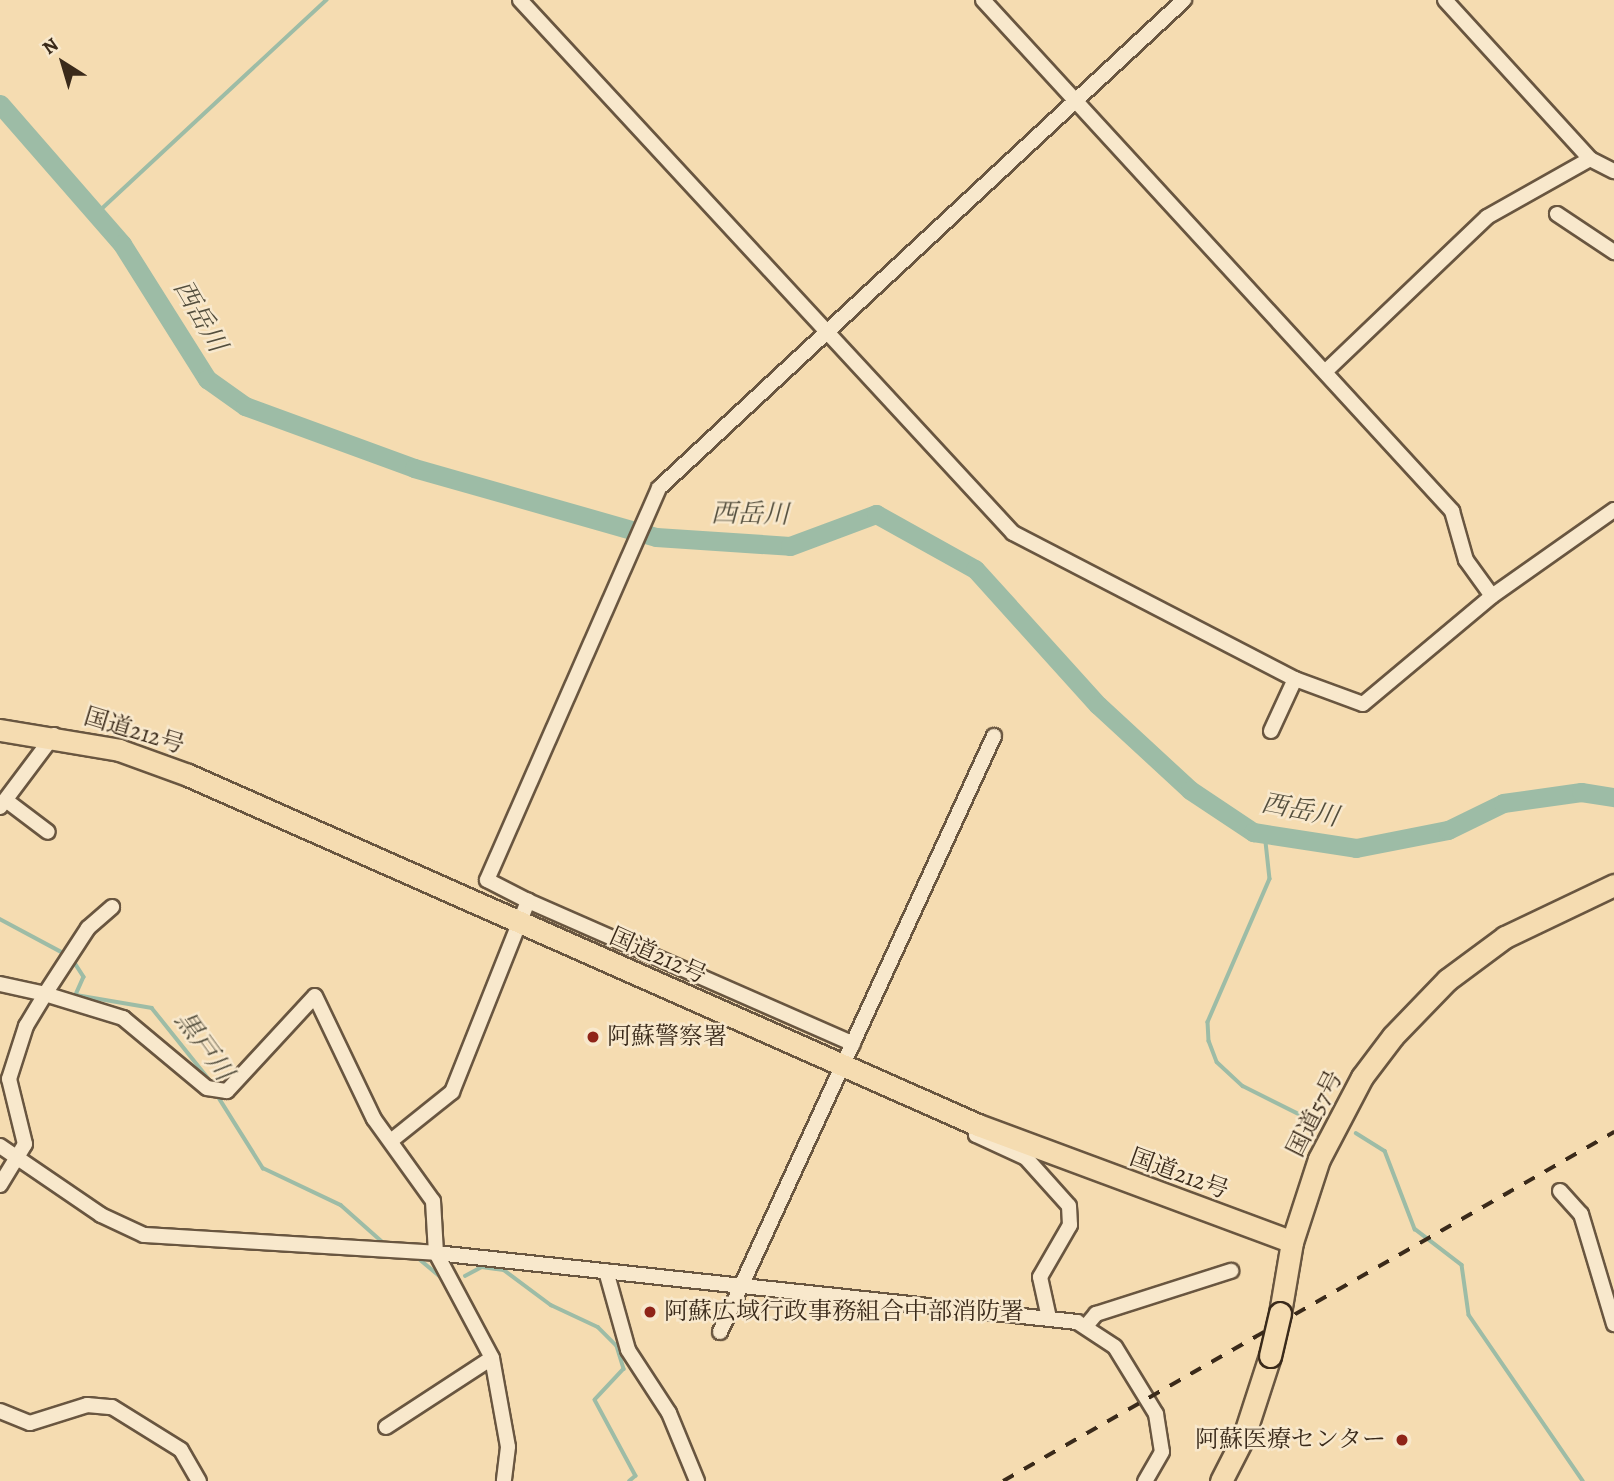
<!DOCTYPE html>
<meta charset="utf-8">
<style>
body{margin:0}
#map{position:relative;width:1614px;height:1481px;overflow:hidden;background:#f5dcb1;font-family:Alegreya,"Noto Serif JP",serif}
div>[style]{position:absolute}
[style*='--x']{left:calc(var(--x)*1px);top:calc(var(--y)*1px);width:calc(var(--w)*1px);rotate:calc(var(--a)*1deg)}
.stream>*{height:3.5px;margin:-1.75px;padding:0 1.75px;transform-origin:1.75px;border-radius:1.75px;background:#9dbca6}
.river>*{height:19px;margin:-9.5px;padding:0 9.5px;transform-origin:9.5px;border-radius:9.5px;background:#9dbca6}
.roads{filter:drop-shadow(2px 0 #695640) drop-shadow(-2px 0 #695640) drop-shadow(0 2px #695640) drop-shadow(0 -2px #695640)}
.minor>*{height:14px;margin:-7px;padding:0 7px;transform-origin:7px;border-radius:7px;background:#f8e8cc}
.highway>*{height:21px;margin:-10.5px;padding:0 10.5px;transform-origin:10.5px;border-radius:10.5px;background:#f5dcb1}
.rail>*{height:3.5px;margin-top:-1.75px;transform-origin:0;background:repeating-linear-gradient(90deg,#3a2a1a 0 12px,transparent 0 24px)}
.bridges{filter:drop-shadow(2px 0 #3a2a1a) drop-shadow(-2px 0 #3a2a1a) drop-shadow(0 2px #3a2a1a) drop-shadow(0 -2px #3a2a1a)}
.highway-bridge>*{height:21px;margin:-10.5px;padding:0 10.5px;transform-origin:10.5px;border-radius:10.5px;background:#f5dcb1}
.dots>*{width:19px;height:19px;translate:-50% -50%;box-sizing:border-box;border:4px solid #f8e8cc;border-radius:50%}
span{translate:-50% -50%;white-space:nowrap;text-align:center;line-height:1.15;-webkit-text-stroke:5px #f8e8cc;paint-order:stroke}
.street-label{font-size:24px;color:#3a2a1a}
.poi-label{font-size:24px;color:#3a2a1a}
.left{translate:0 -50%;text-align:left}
.right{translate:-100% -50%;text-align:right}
.water-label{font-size:26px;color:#534e3d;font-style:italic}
.north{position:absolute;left:28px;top:28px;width:70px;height:70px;-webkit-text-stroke:5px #f8e8cc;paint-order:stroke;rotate:323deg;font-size:19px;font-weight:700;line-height:28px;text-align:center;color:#3a2a1a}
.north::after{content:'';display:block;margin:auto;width:24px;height:32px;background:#3a2a1a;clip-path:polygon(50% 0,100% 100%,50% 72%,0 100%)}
</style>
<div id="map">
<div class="stream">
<i style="--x:95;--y:215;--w:316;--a:-42.9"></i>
<i style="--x:1265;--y:833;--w:46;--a:83.8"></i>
<i style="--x:1270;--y:879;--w:156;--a:113.4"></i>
<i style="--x:1208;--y:1022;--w:19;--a:87"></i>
<i style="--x:1209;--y:1041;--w:22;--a:69"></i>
<i style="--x:1217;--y:1062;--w:35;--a:43"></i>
<i style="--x:1243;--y:1086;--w:83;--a:26.6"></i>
<i style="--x:0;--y:919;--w:76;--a:28.2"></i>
<i style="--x:73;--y:960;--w:20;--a:57"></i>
<i style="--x:84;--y:977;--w:20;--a:114"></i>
<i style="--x:76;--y:995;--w:77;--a:9.7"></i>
<i style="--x:152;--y:1008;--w:96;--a:51.3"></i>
<i style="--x:216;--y:1093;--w:89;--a:57.9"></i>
<i style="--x:263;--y:1168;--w:86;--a:25.4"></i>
<i style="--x:341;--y:1205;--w:59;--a:41.6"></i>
<i style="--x:1356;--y:1133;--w:34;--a:32"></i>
<i style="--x:1385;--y:1151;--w:84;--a:69"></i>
<i style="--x:1415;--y:1229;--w:59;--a:37.5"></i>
<i style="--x:1462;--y:1265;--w:50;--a:82"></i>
<i style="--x:1469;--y:1315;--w:201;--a:55.5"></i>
<i style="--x:417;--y:1257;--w:34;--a:40"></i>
<i style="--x:465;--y:1276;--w:19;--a:-28"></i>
<i style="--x:482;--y:1267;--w:22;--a:8"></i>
<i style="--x:504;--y:1270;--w:59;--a:36.7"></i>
<i style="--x:551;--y:1305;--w:52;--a:25.1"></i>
<i style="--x:598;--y:1327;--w:27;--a:45"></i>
<i style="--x:617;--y:1346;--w:24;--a:73"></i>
<i style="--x:624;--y:1369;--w:42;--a:133.1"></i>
<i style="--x:595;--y:1400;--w:86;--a:61.7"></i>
<i style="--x:636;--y:1476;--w:8;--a:140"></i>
</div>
<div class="river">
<i style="--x:0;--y:104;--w:186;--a:48.9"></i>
<i style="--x:122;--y:244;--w:160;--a:57.8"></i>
<i style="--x:207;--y:379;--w:47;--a:35.4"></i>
<i style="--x:245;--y:406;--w:180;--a:20.1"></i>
<i style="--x:414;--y:468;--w:252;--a:15.9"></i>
<i style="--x:656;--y:537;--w:134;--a:3.8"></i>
<i style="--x:790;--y:546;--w:92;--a:-20.4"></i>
<i style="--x:876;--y:514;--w:113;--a:29.1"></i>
<i style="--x:975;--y:569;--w:183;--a:47.9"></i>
<i style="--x:1098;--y:705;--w:125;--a:42.7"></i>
<i style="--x:1190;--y:790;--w:76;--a:33.7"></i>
<i style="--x:1253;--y:832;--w:104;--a:8.8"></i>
<i style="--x:1356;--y:848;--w:94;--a:-11.1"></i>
<i style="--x:1448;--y:830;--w:61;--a:-26.1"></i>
<i style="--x:1503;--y:803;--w:79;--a:-8"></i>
<i style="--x:1581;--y:792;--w:33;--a:9"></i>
</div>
<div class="roads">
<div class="minor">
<i style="--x:520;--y:0;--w:726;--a:47.23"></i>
<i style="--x:1013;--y:533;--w:318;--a:27.4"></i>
<i style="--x:1295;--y:679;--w:72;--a:20.2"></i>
<i style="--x:1363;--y:704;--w:168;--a:-39.9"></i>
<i style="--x:1492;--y:596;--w:149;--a:-35.2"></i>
<i style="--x:983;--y:0;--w:694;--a:47.45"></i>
<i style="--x:1452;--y:511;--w:51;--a:74.1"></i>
<i style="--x:1466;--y:560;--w:44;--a:54.2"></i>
<i style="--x:1445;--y:0;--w:215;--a:47.6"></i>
<i style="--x:1590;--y:159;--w:27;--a:27"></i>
<i style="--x:1557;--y:214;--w:69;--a:33.7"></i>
<i style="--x:1327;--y:370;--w:221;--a:-43.7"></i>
<i style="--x:1487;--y:217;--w:118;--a:-29.4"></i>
<i style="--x:1271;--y:731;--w:57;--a:-65.2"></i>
<i style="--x:7;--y:801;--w:51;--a:37.1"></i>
<i style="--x:0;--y:807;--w:90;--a:-53.1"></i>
<i style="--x:528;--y:901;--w:355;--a:23.7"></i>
<i style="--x:0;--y:984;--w:46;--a:12.5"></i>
<i style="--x:45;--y:994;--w:79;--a:-56.9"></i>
<i style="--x:88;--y:928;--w:32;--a:-41"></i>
<i style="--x:978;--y:1125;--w:10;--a:101"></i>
<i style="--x:976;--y:1135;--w:55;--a:24.7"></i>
<i style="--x:1026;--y:1158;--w:64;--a:48.1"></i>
<i style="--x:1069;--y:1206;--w:19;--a:87"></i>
<i style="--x:1070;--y:1225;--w:60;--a:120"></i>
<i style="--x:1040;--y:1277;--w:42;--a:77.6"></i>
<i style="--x:392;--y:1140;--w:77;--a:-38.7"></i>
<i style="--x:452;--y:1092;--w:206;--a:-68.3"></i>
<i style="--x:528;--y:901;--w:46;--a:-152.9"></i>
<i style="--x:487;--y:880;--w:428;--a:-66.3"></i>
<i style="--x:659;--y:488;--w:717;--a:-42.91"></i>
<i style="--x:0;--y:1146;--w:122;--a:34.3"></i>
<i style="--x:101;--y:1215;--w:47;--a:24.9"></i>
<i style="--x:144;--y:1235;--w:293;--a:3.5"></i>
<i style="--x:436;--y:1253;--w:645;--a:6.14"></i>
<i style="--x:1077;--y:1322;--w:45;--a:33.3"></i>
<i style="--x:1115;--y:1347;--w:79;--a:58.5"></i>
<i style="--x:1156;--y:1414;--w:38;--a:81"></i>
<i style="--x:1162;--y:1452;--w:34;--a:120"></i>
<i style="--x:0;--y:1185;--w:48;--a:-58.6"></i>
<i style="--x:25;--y:1144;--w:67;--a:-103.8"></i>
<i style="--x:9;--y:1079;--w:56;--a:-72.2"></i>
<i style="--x:26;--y:1026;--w:37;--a:-59"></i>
<i style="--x:45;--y:994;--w:82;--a:17.1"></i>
<i style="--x:123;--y:1018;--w:109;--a:39.8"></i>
<i style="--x:207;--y:1088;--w:20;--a:9"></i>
<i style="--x:227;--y:1091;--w:129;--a:-47.2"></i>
<i style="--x:315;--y:996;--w:136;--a:64.4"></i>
<i style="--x:374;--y:1119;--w:101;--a:54.3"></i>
<i style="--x:433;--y:1201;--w:52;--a:86.7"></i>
<i style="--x:436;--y:1253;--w:119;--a:61.9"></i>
<i style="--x:492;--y:1358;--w:90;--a:79.8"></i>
<i style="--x:508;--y:1447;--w:34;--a:97"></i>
<i style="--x:1560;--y:1191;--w:31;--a:48"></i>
<i style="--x:1581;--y:1214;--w:115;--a:73.3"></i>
<i style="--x:606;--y:1271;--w:82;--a:74.4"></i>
<i style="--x:628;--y:1350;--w:75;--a:56.9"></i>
<i style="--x:669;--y:1413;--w:74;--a:67.6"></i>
<i style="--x:1086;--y:1326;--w:16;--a:-50"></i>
<i style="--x:1096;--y:1314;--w:142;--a:-17.7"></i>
<i style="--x:720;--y:1332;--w:656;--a:-65.31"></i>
<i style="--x:0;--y:1411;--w:32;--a:22"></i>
<i style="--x:30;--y:1423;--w:60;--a:-17.5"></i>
<i style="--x:87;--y:1405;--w:25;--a:5"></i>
<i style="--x:112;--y:1407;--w:81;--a:31.9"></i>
<i style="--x:181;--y:1450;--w:36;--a:60"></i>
<i style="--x:386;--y:1427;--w:126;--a:-33.1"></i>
</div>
<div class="highway">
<i style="--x:0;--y:730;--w:121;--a:9.5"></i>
<i style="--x:119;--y:750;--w:73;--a:19.9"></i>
<i style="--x:188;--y:775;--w:864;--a:23.9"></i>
<i style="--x:978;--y:1125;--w:335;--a:20.4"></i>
<i style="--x:1280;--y:1313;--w:72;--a:-80.4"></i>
<i style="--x:1292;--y:1242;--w:87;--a:-72"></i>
<i style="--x:1319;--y:1159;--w:93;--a:-62.3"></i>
<i style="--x:1362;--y:1077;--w:51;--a:-52.9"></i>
<i style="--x:1393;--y:1036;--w:78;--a:-46"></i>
<i style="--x:1447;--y:980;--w:72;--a:-36.6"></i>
<i style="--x:1505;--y:937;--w:121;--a:-25.5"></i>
<i style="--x:1221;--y:1481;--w:51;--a:-62.9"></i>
<i style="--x:1244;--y:1436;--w:84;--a:-72"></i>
</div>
</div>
<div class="rail">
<i style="--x:1003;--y:1481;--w:704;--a:-29.73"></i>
</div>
<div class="bridges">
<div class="highway-bridge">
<i style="--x:1270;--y:1356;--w:44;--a:-76.9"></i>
</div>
</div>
<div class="dots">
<i style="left:593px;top:1037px;background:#8f2418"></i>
<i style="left:650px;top:1312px;background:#8f2418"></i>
<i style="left:1402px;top:1440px;background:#8f2418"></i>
</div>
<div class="street-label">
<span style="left:134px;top:731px;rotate:17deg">国道212号</span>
<span style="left:658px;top:956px;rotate:24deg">国道212号</span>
<span style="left:1315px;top:1114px;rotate:-63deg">国道57号</span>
<span style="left:1179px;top:1174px;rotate:20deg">国道212号</span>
</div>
<div class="poi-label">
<span class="left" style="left:607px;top:1037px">阿蘇警察署</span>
<span class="left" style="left:664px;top:1312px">阿蘇広域行政事務組合中部消防署</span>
<span class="right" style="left:1386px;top:1440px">阿蘇医療センター</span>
</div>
<div class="water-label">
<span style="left:200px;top:316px;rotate:60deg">西岳川</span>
<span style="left:750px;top:514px;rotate:1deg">西岳川</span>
<span style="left:1300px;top:810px;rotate:11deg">西岳川</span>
<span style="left:204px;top:1046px;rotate:54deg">黒戸川</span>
</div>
<div class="north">N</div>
</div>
